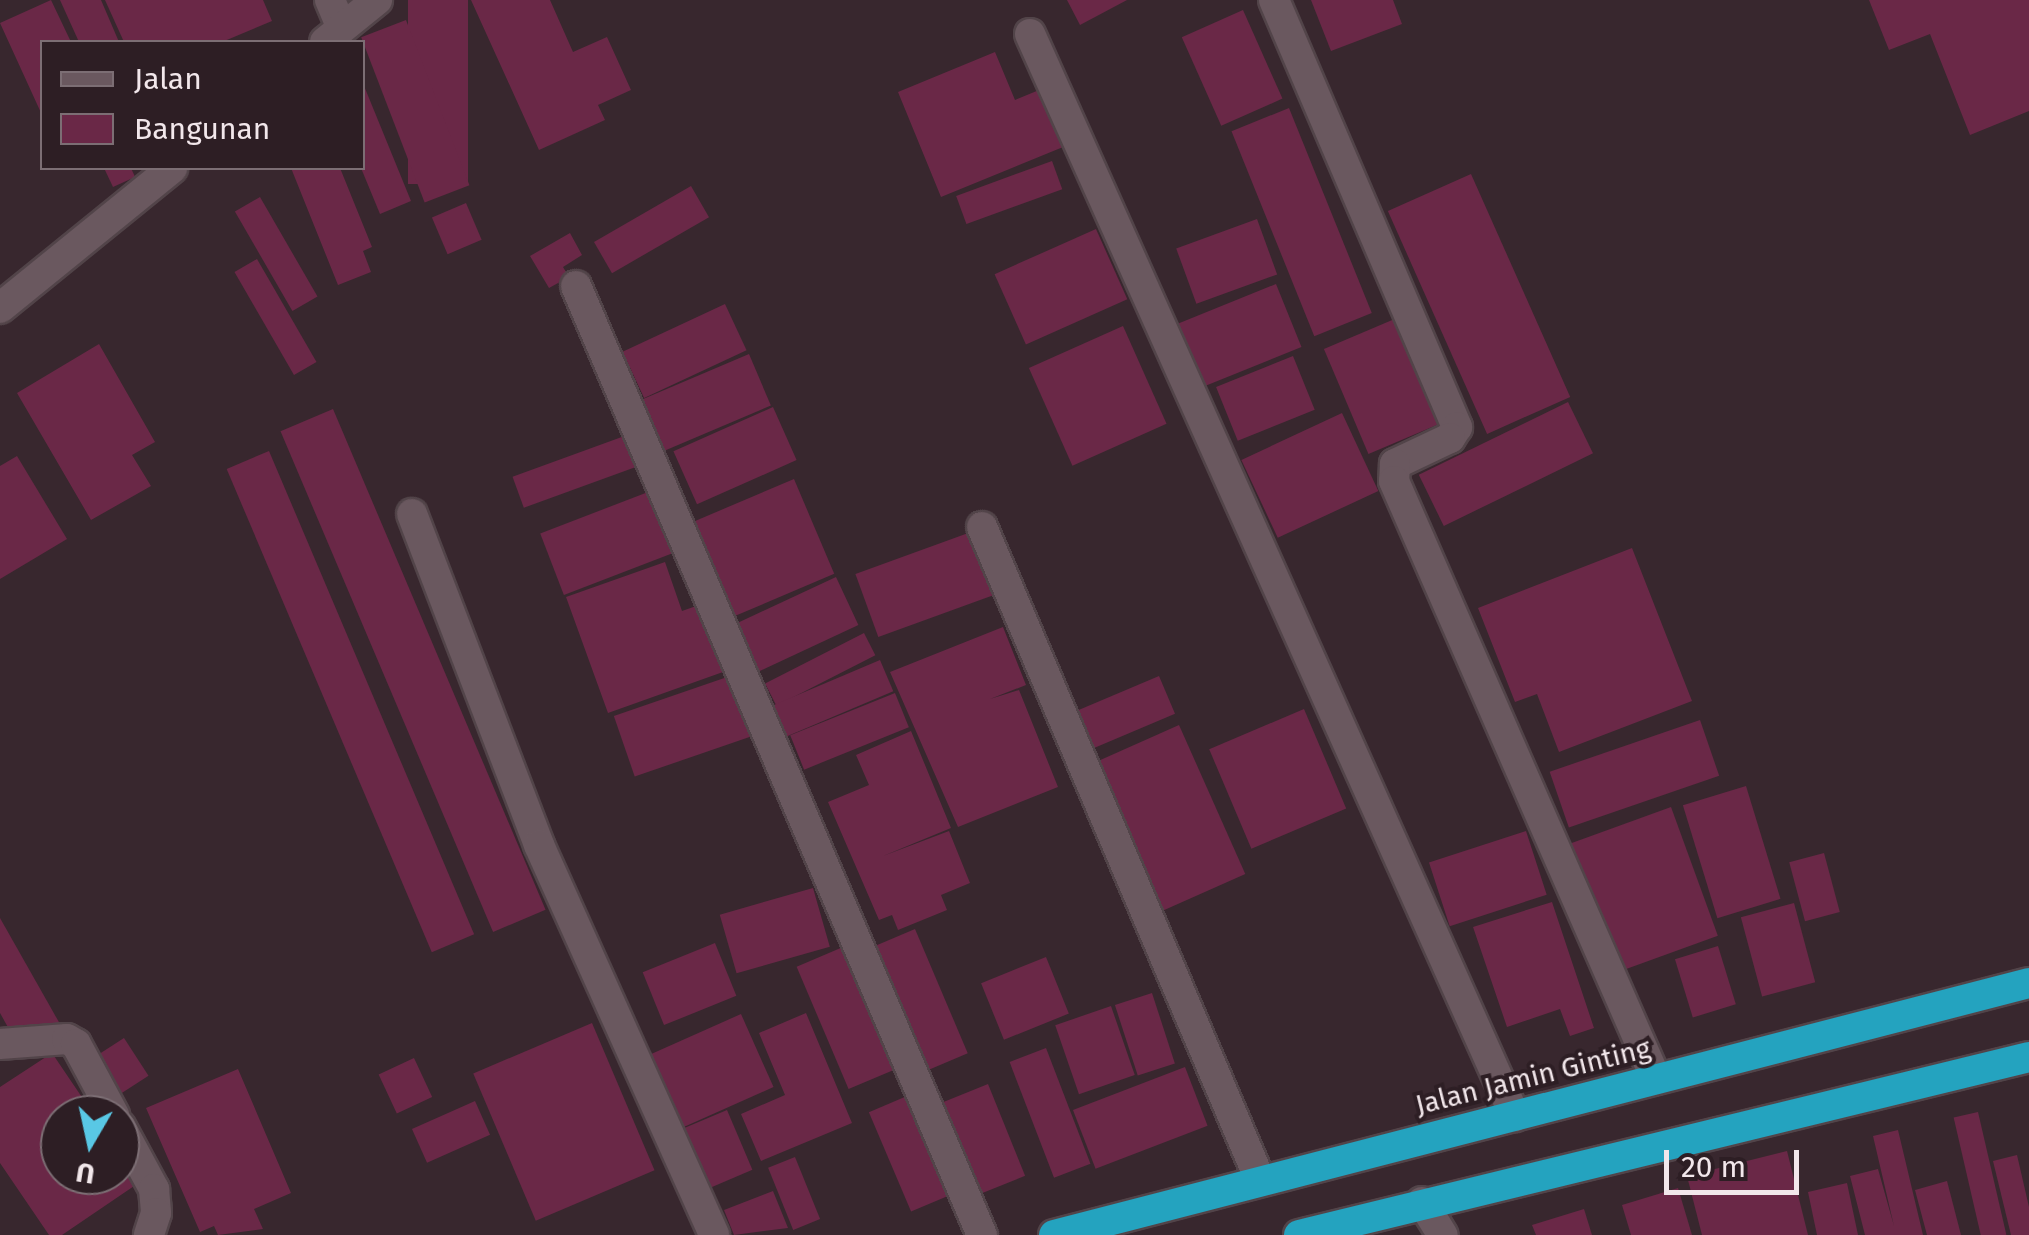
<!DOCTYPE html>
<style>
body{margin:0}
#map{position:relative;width:2029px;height:1235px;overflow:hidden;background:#38272e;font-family:"Fira Sans",sans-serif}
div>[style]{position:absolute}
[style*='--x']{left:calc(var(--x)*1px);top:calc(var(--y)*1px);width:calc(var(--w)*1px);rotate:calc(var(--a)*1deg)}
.building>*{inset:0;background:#6a2847;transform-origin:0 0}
.roads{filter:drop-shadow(2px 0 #524449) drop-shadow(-2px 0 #524449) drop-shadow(0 2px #524449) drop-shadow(0 -2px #524449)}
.minor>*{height:30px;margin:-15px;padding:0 15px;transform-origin:15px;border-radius:15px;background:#6a585f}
.highway>*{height:30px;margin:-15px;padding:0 15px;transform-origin:15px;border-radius:15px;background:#24a3bf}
span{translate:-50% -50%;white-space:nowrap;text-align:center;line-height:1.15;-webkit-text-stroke:8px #2d1e24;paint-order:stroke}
.street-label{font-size:28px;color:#f2e7eb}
.legend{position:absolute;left:40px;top:40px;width:325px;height:130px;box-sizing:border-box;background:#2d1e24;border:2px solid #7c6e74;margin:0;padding:12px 18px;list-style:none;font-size:30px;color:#f2e7eb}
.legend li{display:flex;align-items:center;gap:20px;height:50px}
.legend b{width:50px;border:2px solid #7c6e74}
.north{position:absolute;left:40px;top:1095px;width:100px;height:100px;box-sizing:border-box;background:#2d1e24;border:2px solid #7c6e74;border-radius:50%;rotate:189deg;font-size:28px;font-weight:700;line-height:40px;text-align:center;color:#f2e7eb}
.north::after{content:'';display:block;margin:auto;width:35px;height:45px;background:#59c8e5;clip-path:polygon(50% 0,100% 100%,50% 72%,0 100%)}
.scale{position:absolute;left:1664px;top:1150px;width:135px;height:45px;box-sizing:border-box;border:5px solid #f2e7eb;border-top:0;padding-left:12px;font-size:30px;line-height:35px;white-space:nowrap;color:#f2e7eb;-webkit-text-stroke:8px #2d1e24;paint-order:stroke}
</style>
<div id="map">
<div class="building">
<i style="clip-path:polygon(51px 0,71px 42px,42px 42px,42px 115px,0 23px)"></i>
<i style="clip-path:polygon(60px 0,101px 0,119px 42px,79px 42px)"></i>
<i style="clip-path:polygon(105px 0,263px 0,272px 21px,222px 42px,124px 42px)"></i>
<i style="left:408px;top:0;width:60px;height:184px"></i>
<i style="clip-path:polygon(471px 0,550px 0,573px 52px,607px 37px,631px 90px,598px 105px,605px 120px,539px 150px)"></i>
<i style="clip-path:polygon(1067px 0,1127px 0,1080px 25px)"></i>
<i style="clip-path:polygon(1311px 0,1393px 0,1402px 24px,1331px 51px)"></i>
<i style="clip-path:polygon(1869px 0,2029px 0,2029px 111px,1970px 135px,1930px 34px,1889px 50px)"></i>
<i style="left:1243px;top:10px;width:97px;height:67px;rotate:66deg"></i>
<i style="left:406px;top:20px;width:177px;height:48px;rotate:69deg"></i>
<i style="clip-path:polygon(995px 52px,1015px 100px,1044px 88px,1068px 145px,941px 197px,898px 92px)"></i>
<i style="clip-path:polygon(362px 81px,411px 201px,380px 214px,361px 168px)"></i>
<i style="left:1289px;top:108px;width:221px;height:62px;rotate:68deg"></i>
<i style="left:1052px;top:161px;width:30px;height:102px;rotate:70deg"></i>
<i style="clip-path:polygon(104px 168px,131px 168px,135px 177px,113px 187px)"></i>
<i style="clip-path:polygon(291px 168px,340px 168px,372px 247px,363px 251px,371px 272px,338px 285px)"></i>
<i style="left:1471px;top:174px;width:244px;height:91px;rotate:66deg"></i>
<i style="left:691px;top:186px;width:36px;height:112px;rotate:60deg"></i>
<i style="left:260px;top:197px;width:115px;height:29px;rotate:60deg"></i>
<i style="left:466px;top:203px;width:40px;height:37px;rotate:67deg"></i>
<i style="left:1257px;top:219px;width:59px;height:86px;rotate:70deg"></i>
<i style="left:1096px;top:229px;width:77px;height:111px;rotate:66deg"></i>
<i style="clip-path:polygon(570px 233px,582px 255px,563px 267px,569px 277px,549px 288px,530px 256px)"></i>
<i style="left:257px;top:259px;width:119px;height:26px;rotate:60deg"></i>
<i style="left:1276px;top:284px;width:68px;height:106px;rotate:68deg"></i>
<i style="left:725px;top:304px;width:51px;height:113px;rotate:65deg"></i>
<i style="left:1404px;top:315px;width:114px;height:87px;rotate:67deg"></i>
<i style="left:1123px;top:326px;width:107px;height:103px;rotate:66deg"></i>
<i style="clip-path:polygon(99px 344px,155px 442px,132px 455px,151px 486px,91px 520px,17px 393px)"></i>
<i style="left:749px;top:354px;width:56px;height:115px;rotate:67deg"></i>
<i style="left:1293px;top:356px;width:58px;height:83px;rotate:68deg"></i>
<i style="left:1568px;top:402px;width:57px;height:166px;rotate:64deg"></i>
<i style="left:773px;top:407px;width:58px;height:109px;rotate:66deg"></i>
<i style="left:333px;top:409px;width:544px;height:57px;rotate:67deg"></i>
<i style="left:1342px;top:413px;width:86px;height:111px;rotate:65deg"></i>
<i style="left:630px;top:434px;width:33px;height:125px;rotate:70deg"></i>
<i style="left:269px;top:451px;width:525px;height:46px;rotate:67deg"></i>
<i style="clip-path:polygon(17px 456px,67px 539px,0 579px,0 466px)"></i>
<i style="left:794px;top:479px;width:103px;height:108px;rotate:67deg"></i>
<i style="left:656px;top:489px;width:66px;height:124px;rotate:69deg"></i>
<i style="left:971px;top:532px;width:67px;height:123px;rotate:70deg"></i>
<i style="clip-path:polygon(1632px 548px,1692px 701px,1559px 752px,1537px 694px,1515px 702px,1478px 608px)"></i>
<i style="clip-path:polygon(665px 562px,682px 611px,699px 605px,723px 672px,608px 713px,566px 597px)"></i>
<i style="left:836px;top:577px;width:53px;height:110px;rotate:65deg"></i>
<i style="clip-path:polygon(1003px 627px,1026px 685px,990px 699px,1019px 690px,1058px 787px,958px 827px,890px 672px)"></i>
<i style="left:864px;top:633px;width:25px;height:111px;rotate:63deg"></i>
<i style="left:880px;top:660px;width:34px;height:116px;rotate:67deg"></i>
<i style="left:733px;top:675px;width:64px;height:126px;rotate:71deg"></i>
<i style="left:1159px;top:676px;width:41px;height:95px;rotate:67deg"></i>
<i style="left:895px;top:693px;width:37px;height:113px;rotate:68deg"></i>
<i style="left:1304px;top:709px;width:108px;height:103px;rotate:67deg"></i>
<i style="left:1700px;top:720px;width:59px;height:159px;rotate:71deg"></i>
<i style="left:1179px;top:725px;width:163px;height:96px;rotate:66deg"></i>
<i style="clip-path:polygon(911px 731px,951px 828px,883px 856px,949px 831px,970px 883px,941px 895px,947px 910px,898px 930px,892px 915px,879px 920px,828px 802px,869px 785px,856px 755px)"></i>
<i style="left:1746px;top:786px;width:118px;height:66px;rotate:73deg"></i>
<i style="left:1671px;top:807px;width:137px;height:110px;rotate:70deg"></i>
<i style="left:1526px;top:831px;width:67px;height:102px;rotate:72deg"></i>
<i style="left:1824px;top:853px;width:61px;height:36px;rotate:75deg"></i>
<i style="left:813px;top:888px;width:61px;height:97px;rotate:74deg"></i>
<i style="clip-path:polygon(1552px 902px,1594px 1028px,1570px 1036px,1560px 1009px,1507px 1027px,1473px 927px)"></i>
<i style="left:1794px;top:903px;width:82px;height:55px;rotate:75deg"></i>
<i style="clip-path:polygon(0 918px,60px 1024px,19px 1047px,0 1013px)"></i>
<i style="left:915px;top:929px;width:135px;height:48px;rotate:67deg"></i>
<i style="left:715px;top:943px;width:57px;height:78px;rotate:68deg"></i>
<i style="left:850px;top:944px;width:133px;height:58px;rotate:67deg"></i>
<i style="left:1718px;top:946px;width:61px;height:45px;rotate:73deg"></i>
<i style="left:1046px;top:957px;width:61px;height:70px;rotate:68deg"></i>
<i style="left:1152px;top:993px;width:74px;height:39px;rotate:72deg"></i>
<i style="left:1111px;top:1006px;width:73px;height:59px;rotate:71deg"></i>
<i style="clip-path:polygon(806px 1013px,852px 1123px,761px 1161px,741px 1114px,785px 1095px,759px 1033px)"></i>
<i style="left:741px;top:1014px;width:80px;height:105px;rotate:66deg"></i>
<i style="left:592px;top:1023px;width:160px;height:129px;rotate:67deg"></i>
<i style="left:124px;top:1038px;width:45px;height:36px;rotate:57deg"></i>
<i style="left:1046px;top:1048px;width:124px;height:39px;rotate:69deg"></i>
<i style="clip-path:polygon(52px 1053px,94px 1115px,60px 1115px,60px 1175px,120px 1175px,120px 1153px,140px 1182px,62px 1235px,49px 1235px,0 1163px,0 1087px)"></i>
<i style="left:414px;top:1058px;width:43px;height:39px;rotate:65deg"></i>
<i style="left:1185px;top:1067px;width:63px;height:120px;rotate:69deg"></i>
<i style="clip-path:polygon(238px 1069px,291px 1193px,254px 1209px,263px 1229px,218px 1235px,214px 1226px,200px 1232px,146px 1108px)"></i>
<i style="left:988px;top:1084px;width:99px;height:50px;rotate:68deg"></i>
<i style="left:914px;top:1093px;width:108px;height:49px;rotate:67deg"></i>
<i style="left:475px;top:1101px;width:37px;height:69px;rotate:66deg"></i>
<i style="left:727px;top:1110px;width:65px;height:47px;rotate:67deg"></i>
<i style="left:1978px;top:1112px;width:126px;height:25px;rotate:77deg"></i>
<i style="clip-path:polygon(1898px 1130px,1923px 1235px,1865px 1235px,1850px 1176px,1878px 1169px,1894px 1226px,1873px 1136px)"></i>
<i style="clip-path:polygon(1787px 1151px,1808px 1235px,1702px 1235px,1687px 1176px)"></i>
<i style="clip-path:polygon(2017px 1155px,2029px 1207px,2029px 1235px,2011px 1235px,1993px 1161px)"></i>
<i style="left:795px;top:1157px;width:67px;height:29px;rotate:68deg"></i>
<i style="clip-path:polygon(1947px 1181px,1961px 1235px,1927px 1235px,1915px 1190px)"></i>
<i style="clip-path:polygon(1847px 1183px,1858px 1235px,1817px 1235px,1808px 1192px)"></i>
<i style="clip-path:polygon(1678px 1188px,1692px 1235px,1631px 1235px,1622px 1205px)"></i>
<i style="clip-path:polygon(773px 1191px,788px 1228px,734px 1235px,724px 1210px)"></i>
<i style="clip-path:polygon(1584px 1209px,1592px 1235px,1536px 1235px,1532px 1225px)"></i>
</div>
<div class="roads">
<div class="minor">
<i style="--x:330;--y:0;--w:30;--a:67"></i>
<i style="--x:1274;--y:0;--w:465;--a:66.8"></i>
<i style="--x:1457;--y:427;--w:13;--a:122"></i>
<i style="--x:1450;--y:438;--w:61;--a:154.7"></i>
<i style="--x:1395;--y:464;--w:17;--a:93"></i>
<i style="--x:1394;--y:481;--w:653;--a:66.34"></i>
<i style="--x:1030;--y:34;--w:1186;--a:65.86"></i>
<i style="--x:325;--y:42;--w:67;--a:-38.9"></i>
<i style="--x:576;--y:286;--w:1032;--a:66.84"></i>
<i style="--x:0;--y:308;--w:222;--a:-39.1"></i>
<i style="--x:412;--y:514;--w:355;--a:69"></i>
<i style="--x:539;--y:845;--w:427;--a:65.8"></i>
<i style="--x:982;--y:527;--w:710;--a:66.94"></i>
<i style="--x:0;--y:1044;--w:67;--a:-4.3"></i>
<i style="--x:67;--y:1039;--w:10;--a:29"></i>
<i style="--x:76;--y:1044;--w:81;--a:61.8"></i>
<i style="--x:120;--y:1126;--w:72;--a:61.6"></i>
<i style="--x:154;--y:1189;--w:24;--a:85"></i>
<i style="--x:156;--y:1213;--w:23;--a:108"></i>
<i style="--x:1422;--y:1202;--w:39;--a:58"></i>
</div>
<div class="highway">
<i style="--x:1054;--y:1235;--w:1007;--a:-14.49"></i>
<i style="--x:1299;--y:1235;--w:751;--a:-13.7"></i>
</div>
</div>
<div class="street-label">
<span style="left:1533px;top:1077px;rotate:-14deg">Jalan Jamin Ginting</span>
</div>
<ul class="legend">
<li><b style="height:12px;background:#6a585f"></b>Jalan</li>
<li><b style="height:28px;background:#6a2847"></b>Bangunan</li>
</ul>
<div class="north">U</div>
<div class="scale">20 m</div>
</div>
